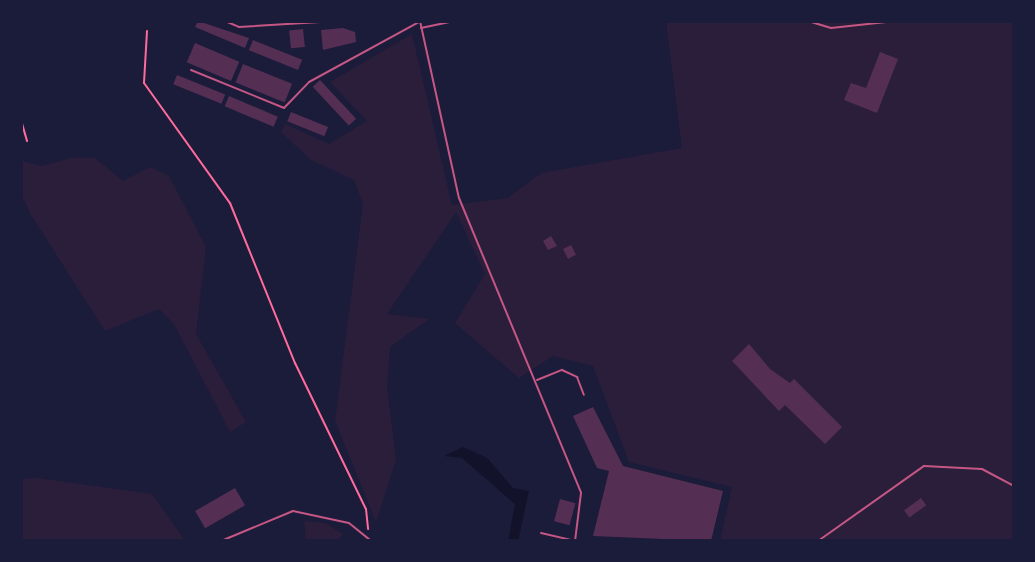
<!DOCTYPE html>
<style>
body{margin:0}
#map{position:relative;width:1035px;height:562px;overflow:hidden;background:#1b1b3a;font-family:Manrope,sans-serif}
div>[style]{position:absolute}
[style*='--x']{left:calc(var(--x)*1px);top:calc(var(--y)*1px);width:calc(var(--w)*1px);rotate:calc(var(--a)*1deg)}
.green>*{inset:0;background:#2a1e3b}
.water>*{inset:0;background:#12122b}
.building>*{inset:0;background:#542f53;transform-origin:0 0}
.path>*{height:2px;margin:-1px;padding:0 1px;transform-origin:1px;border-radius:1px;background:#ff6b9d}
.service>*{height:2px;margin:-1px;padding:0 1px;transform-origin:1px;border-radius:1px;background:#c65784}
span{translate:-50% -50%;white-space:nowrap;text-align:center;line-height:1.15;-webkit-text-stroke:7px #1b1b3a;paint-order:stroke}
.frame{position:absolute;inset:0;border:23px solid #1b1b3a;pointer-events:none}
</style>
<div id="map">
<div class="green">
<i style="clip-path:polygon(666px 21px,1014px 21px,1014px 541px,720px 541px,732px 487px,629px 462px,593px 366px,553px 356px,519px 378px,455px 323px,485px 274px,456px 212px,387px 314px,429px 319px,390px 347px,387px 387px,396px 460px,376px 522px,335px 421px,363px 204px,354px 180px,311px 160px,281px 132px,285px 124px,329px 144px,367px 121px,330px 82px,412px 34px,452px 205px,508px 198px,541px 173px,682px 148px)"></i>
<i style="clip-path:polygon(71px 158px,95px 158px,123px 181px,150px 167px,169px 176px,206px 247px,196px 334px,246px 422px,230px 432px,174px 324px,159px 309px,105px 331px,31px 215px,21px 194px,21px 161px,42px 166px)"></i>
<i style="clip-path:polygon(37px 478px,152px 494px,185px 541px,21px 541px,21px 479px)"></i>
<i style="clip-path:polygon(304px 521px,326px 523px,343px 534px,337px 541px,306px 541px)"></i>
</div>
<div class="water">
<i style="clip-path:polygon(463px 447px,487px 458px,513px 488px,529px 491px,518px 541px,508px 541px,515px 504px,462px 458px,444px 456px)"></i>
</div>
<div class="building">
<i style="clip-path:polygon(198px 21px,249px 38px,245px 48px,195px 27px)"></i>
<i style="clip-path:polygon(343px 28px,355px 32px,356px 42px,323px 50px,321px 30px)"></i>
<i style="left:303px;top:29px;width:18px;height:14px;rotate:84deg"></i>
<i style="left:253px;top:40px;width:53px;height:11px;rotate:22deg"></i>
<i style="left:195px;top:43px;width:48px;height:21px;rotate:23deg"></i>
<i style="clip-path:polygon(880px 52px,898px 59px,877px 113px,844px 100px,851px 83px,866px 88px)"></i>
<i style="left:243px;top:64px;width:53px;height:20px;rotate:22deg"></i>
<i style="left:177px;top:75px;width:52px;height:10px;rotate:22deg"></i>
<i style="left:320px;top:80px;width:53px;height:10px;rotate:47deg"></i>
<i style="left:229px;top:96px;width:53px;height:11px;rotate:23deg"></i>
<i style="left:291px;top:112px;width:40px;height:10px;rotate:22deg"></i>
<i style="clip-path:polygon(551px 236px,557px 246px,548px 250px,543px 241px)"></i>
<i style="left:571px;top:245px;width:11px;height:9px;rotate:63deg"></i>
<i style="clip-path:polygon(749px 344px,770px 369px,790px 383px,794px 379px,842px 427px,825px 444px,785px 405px,779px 411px,732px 361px)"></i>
<i style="clip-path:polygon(593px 407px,623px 466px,723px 491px,711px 541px,593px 536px,609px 471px,597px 468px,573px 416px)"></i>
<i style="left:235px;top:488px;width:20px;height:46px;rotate:60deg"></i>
<i style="left:921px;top:498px;width:9px;height:21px;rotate:54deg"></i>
<i style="left:560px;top:499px;width:16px;height:23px;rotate:15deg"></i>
</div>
<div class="path">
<i style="--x:147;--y:31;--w:52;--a:93.3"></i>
<i style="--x:144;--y:83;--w:148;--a:54.4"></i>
<i style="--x:230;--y:203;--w:173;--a:67.9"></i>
<i style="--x:295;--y:363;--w:162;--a:64.1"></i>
<i style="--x:366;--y:509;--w:20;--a:84"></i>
<i style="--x:21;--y:120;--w:22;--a:74"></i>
</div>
<div class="service">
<i style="--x:225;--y:21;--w:15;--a:23"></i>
<i style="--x:239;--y:27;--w:98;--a:-3.5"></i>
<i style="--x:420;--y:21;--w:181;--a:77.6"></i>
<i style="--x:459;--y:198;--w:319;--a:67.5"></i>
<i style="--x:581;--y:493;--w:48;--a:97.1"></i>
<i style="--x:808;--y:21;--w:24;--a:17"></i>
<i style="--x:831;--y:28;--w:65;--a:-6.1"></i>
<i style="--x:421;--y:28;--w:34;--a:-12"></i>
<i style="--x:191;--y:70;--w:100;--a:22.2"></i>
<i style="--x:284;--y:108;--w:36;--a:-46"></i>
<i style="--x:309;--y:82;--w:125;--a:-28.6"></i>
<i style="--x:537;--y:380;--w:27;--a:-22"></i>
<i style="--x:562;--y:370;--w:17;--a:25"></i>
<i style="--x:577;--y:377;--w:19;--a:69"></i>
<i style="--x:541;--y:533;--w:35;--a:13"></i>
<i style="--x:221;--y:541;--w:78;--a:-22.6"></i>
<i style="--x:293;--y:511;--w:57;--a:12.1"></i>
<i style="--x:349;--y:523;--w:28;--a:39"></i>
<i style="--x:818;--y:541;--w:130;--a:-35.3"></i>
<i style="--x:924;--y:466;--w:58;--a:3"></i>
<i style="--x:982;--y:469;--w:36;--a:28"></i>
</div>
<div class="frame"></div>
</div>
